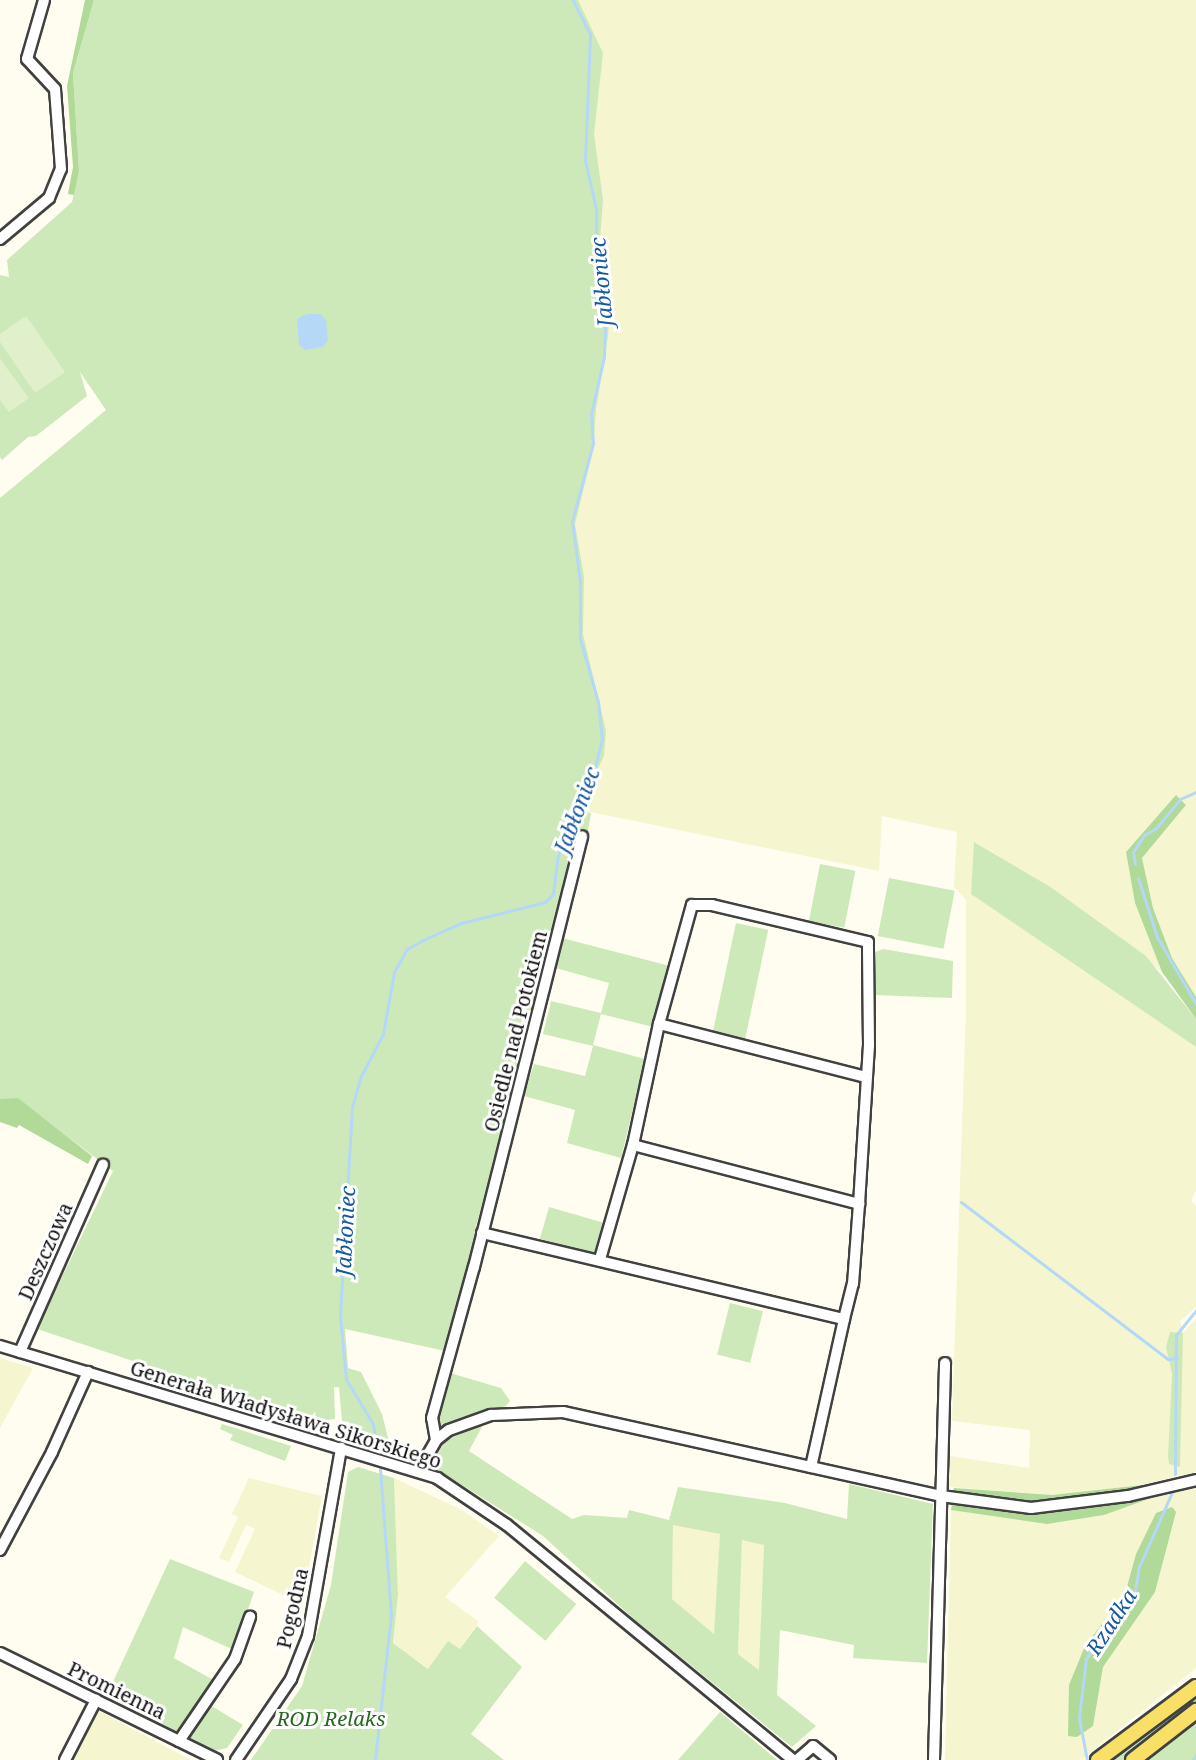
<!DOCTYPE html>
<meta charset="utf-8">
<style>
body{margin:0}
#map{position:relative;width:1196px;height:1760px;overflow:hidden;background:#fffdef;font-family:"Noto Serif",serif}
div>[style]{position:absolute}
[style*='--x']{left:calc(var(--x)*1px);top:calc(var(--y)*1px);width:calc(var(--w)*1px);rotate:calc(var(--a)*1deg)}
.farmland>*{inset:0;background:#f5f5d0}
.green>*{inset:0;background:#cee9b9;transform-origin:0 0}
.forest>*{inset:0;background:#b1da98}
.pitch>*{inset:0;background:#e0f0cb}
.water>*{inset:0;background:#b4d8f6}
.stream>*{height:3px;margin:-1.5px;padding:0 1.5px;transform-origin:1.5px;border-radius:1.5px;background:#b4d8f6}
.roads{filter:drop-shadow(2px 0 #414141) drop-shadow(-2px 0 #414141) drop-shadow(0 2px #414141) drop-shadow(0 -2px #414141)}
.minor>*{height:10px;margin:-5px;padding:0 5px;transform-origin:5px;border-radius:5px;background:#fff}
.major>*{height:14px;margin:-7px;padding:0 7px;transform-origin:7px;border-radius:7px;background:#f8e067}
span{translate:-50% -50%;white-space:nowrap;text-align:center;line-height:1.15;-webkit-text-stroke:6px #fff;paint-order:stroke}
.street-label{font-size:20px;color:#0e0e0e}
.park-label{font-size:20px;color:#27661e;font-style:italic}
.water-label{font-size:21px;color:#1759a0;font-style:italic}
</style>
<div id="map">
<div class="farmland">
<i style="clip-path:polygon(567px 0,1196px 0,1196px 997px,1172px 958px,1153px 908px,1142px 858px,1186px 805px,1176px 795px,1126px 852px,1135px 903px,1162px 972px,1049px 886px,975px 842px,971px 894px,1196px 1047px,1196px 1191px,1191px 1200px,1196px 1206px,1196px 1307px,1180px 1321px,1183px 1333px,1196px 1319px,1196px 1472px,1126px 1488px,1052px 1495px,949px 1487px,950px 1456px,1029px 1468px,1030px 1430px,952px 1421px,966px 1009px,966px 900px,954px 886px,957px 832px,882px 816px,879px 871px,571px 808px,575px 643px)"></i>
<i style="clip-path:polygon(0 1358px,33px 1368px,0 1428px)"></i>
<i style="clip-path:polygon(249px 1478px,322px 1496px,302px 1604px,235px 1572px,255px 1529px,246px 1525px,229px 1562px,219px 1558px,238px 1517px,232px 1514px)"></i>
<i style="clip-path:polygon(394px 1478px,462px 1510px,499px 1536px,445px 1597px,479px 1622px,460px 1649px,448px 1641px,429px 1669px,393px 1643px,398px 1595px)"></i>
<i style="clip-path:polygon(1196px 1485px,1196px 1668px,1081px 1760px,945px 1760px,951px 1510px,1047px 1524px,1104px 1515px,1167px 1491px)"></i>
<i style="clip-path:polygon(673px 1524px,720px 1534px,715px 1635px,672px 1599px)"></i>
<i style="clip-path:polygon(742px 1540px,764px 1544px,760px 1670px,738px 1654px)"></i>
<i style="clip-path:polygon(99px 1711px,191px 1760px,73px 1760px)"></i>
</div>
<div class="green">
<i style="clip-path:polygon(94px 0,578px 0,603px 53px,594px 134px,603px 200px,600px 240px,610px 308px,608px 336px,596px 409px,593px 450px,575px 524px,584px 577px,583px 634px,606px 731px,604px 756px,578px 810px,591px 813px,587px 836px,476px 1226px,446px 1368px,445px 1351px,345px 1329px,348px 1368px,361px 1372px,382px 1414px,389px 1442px,352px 1433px,349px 1422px,342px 1421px,339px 1387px,334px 1387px,335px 1419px,328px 1420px,235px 1395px,37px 1329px,113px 1171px,18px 1099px,0 1099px,0 498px,106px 410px,80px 372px,87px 396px,36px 436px,28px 437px,2px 460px,0 457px,0 275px,9px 277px,7px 260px,72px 202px,79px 171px,73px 73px)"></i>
<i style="clip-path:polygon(974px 842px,1049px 886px,1146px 956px,1196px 1019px,1196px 1047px,971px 894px)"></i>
<i style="left:820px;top:864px;width:36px;height:58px;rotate:11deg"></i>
<i style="left:889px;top:878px;width:67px;height:59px;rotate:11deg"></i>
<i style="left:736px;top:923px;width:33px;height:112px;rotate:12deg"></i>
<i style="clip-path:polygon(562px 938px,670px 966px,653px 1027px,601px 1014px,593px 1045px,645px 1059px,621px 1158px,567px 1143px,575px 1110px,524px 1096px,534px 1064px,585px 1076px,593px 1046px,543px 1034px,551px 1001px,601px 1013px,609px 983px,556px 968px)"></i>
<i style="clip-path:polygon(883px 949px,953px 961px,952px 998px,874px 995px,875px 952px)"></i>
<i style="left:549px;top:1207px;width:56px;height:33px;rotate:16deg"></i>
<i style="left:730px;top:1303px;width:34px;height:53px;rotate:14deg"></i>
<i style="clip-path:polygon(1170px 1332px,1183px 1333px,1180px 1467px,1169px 1464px,1168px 1457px,1172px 1374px,1166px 1347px)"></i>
<i style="clip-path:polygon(450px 1373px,501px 1388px,510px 1401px,506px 1406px,437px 1429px,437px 1413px)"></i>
<i style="clip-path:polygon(evenodd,484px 1423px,469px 1451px,572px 1519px,584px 1515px,627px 1518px,629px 1510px,669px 1520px,678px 1487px,785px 1503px,847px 1519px,849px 1484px,933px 1504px,927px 1663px,853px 1658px,854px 1645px,780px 1630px,777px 1695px,816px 1726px,792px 1747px,635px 1620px,543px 1536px,435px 1468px,435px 1459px,445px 1441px,484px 1423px,673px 1525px,720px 1534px,714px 1634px,672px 1599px,673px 1525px,484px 1423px,742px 1540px,764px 1545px,759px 1670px,738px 1654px,742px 1540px)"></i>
<i style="clip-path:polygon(222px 1424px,291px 1446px,285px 1461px,230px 1440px,233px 1435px,220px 1429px)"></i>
<i style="clip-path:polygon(358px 1467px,394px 1478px,398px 1595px,393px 1643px,428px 1669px,448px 1641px,460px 1649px,477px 1626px,522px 1667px,471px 1734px,504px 1760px,251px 1760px,302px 1686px,331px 1585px,348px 1472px)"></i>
<i style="clip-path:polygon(170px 1559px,254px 1592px,234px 1650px,183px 1627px,174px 1658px,215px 1681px,178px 1734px,105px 1699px)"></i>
<i style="left:525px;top:1561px;width:67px;height:48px;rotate:40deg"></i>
<i style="clip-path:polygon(1196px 1696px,1196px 1704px,1186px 1712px,1124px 1760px,1112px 1760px)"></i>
<i style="clip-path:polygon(210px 1705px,243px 1725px,227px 1748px,214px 1751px,186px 1738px)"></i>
<i style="clip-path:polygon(720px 1712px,777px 1760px,678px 1760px)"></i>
<i style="clip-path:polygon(1196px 1720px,1196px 1760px,1145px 1760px,1180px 1732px)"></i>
</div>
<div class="forest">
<i style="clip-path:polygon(85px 0,94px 0,73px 73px,79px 171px,74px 195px,68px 194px,73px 167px,67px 86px)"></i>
<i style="clip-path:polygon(1176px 795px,1186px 805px,1142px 858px,1153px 908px,1172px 958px,1196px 997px,1196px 1019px,1162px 972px,1135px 903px,1126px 852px)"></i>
<i style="clip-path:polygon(18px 1098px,92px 1156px,88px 1164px,19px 1125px,17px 1128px,0 1122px,0 1099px)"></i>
<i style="clip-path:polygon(1143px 1485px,1151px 1498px,1104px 1515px,1047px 1524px,951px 1510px,954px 1488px,1052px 1495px)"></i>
<i style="clip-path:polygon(1172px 1507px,1176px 1512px,1155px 1592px,1103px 1667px,1093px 1726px,1077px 1737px,1068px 1736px,1069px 1685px,1085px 1646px,1125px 1594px,1136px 1554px,1156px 1513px)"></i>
</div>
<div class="pitch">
<i style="clip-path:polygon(26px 316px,65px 372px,35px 393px,0 342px,0 334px)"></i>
<i style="clip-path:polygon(0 359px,29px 398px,9px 412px,0 400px)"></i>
</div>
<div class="water">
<i style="clip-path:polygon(307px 314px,320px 314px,326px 320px,328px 340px,323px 347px,305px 350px,299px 345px,297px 319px)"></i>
</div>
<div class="stream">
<i style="--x:1135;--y:864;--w:12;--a:-99"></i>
<i style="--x:1133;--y:852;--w:20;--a:-57"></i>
<i style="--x:1144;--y:835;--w:14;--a:-30"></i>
<i style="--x:1156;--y:828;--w:38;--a:-50"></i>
<i style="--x:1180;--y:799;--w:17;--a:-24"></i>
<i style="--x:1138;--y:878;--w:62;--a:72.1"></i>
<i style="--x:1157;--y:937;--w:78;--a:59.8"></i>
<i style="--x:961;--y:1202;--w:260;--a:37.2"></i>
<i style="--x:1168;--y:1359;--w:9;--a:-6"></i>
<i style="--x:376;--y:1440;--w:16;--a:-101"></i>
<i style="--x:373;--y:1424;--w:52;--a:-121"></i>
<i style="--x:346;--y:1379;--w:64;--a:-95.4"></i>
<i style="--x:340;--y:1315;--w:208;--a:-86.7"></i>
<i style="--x:352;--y:1107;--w:32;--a:-74"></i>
<i style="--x:361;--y:1076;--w:47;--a:-62.4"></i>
<i style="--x:383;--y:1034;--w:63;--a:-79.9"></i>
<i style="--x:394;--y:972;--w:26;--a:-61"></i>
<i style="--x:407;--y:949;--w:18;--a:-29"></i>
<i style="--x:423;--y:940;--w:42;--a:-24.1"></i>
<i style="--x:461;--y:923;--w:87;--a:-14"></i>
<i style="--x:545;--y:902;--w:11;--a:-45"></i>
<i style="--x:553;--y:894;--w:38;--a:-83"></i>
<i style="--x:558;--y:856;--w:41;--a:-71.6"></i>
<i style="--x:571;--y:817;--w:39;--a:-60"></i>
<i style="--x:591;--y:783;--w:45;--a:-76"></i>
<i style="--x:602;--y:739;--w:37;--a:-96"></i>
<i style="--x:598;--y:702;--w:66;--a:-105.9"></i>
<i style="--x:580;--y:639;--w:57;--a:-90"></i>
<i style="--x:580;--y:582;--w:62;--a:-97.5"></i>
<i style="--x:572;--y:521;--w:81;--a:-74.9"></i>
<i style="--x:593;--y:443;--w:29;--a:-94"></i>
<i style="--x:591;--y:414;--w:58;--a:-77.2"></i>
<i style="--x:604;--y:357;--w:61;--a:-88.1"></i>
<i style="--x:606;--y:296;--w:42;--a:-103.7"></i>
<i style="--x:596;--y:255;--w:46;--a:-90"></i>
<i style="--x:596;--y:209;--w:50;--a:-102.7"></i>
<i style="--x:585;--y:160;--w:126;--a:-87.7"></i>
<i style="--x:590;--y:34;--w:38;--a:-117"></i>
<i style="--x:1175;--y:1474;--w:139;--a:-89.6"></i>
<i style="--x:1176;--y:1335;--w:32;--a:-51"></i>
<i style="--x:375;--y:1760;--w:146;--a:-83.7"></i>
<i style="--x:391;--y:1615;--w:147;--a:-94.3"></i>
<i style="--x:1087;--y:1760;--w:43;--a:-100.8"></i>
<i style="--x:1079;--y:1718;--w:60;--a:-83.3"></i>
<i style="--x:1086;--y:1658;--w:83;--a:-53.8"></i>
<i style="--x:1135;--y:1591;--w:24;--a:-81"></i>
<i style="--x:1139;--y:1567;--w:84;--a:-66.2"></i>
<i style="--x:1193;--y:1760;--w:6;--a:-59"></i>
</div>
<div class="roads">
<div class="minor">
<i style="--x:0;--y:239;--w:64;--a:-39.9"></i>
<i style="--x:49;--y:198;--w:31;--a:-68"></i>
<i style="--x:61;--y:169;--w:80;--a:-94.3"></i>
<i style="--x:55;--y:89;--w:41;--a:-133"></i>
<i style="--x:27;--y:59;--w:61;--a:-73.9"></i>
<i style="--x:633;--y:1145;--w:234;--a:14.6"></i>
<i style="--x:482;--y:1233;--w:372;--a:13.4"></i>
<i style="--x:844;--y:1319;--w:36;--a:-76"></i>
<i style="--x:853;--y:1284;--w:80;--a:-85.7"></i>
<i style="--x:859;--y:1204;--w:159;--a:-86.4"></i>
<i style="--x:869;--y:1045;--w:103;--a:-90.6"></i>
<i style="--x:868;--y:942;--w:160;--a:-166.7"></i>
<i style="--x:712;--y:905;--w:20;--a:180"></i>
<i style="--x:692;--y:905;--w:123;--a:105.5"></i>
<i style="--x:600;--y:1259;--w:119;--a:-73.9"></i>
<i style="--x:633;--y:1145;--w:124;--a:-77.9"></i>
<i style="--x:659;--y:1024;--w:213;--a:14.4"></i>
<i style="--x:0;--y:1346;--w:457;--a:16.8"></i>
<i style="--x:437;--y:1478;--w:84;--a:33.9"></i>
<i style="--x:507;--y:1525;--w:370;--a:39.4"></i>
<i style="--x:20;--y:1352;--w:205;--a:-66.1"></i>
<i style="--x:436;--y:1440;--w:22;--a:-100"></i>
<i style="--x:432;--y:1418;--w:157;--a:-74.5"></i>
<i style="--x:474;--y:1267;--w:444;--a:-75.9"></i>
<i style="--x:811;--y:1467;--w:152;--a:-77.4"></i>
<i style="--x:419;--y:1470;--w:34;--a:-60"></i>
<i style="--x:436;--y:1440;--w:16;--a:-38"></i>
<i style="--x:449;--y:1430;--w:45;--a:-19.7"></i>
<i style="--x:491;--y:1415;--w:72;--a:-2.4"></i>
<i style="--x:563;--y:1412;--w:387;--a:12.5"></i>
<i style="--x:941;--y:1496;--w:91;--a:7.6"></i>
<i style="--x:1031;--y:1508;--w:98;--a:-7.1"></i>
<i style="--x:1128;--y:1496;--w:70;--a:-13.2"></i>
<i style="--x:0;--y:1550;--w:111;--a:-62"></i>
<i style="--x:52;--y:1452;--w:88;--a:-65.8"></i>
<i style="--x:0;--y:1653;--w:242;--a:26.2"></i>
<i style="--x:179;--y:1741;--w:99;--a:-55.7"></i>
<i style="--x:235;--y:1659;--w:45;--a:-70.3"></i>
<i style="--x:65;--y:1760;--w:68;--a:-62.7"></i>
<i style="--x:236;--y:1760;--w:98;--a:-55.8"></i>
<i style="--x:291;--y:1679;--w:46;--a:-68.4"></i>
<i style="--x:308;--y:1636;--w:191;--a:-80"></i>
<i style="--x:797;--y:1760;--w:21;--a:-41"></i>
<i style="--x:813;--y:1746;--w:22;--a:39"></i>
<i style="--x:934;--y:1760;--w:397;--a:-88.4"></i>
</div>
<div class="major">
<i style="--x:1098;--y:1760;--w:122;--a:-36.7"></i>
<i style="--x:1133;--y:1760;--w:80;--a:-37.9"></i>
</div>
</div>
<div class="street-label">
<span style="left:515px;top:1031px;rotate:-76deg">Osiedle nad Potokiem</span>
<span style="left:45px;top:1251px;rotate:-66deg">Deszczowa</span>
<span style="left:286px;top:1414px;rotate:17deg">Generała Władysława Sikorskiego</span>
<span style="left:292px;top:1608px;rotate:-77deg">Pogodna</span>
<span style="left:117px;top:1690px;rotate:26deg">Promienna</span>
</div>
<div class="park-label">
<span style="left:331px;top:1718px">ROD Relaks</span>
</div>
<div class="water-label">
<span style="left:601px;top:282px;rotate:-95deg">Jabłoniec</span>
<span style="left:577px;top:810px;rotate:-69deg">Jabłoniec</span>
<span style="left:345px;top:1231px;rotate:-87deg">Jabłoniec</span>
<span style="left:1111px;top:1622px;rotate:-57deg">Rzadka</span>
</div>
</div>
